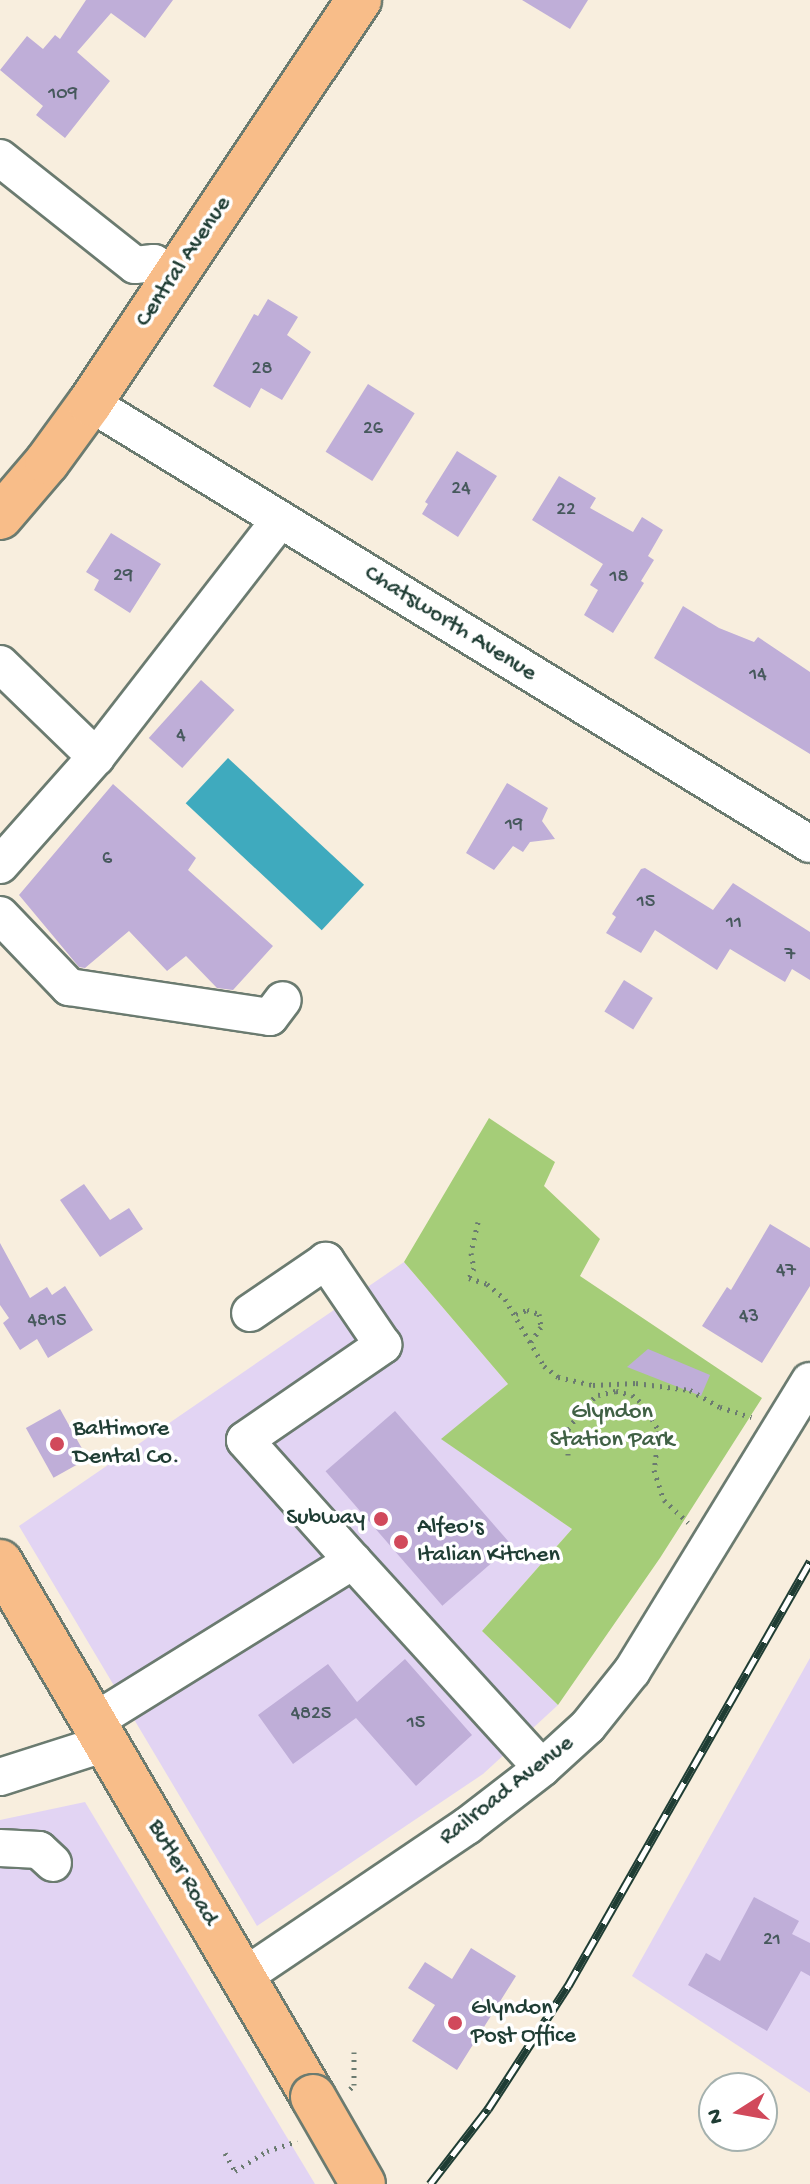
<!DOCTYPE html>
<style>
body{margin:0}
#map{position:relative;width:810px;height:2184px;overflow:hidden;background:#f8eede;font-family:"Gochi Hand",sans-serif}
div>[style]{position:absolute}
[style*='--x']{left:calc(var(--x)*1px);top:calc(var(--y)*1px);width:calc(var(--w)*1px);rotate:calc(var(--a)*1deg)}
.built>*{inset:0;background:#e2d4f3}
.green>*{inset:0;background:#a5cd78}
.water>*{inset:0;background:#3faabe;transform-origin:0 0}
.building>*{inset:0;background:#bfaed8;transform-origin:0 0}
.path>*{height:5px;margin-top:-2.5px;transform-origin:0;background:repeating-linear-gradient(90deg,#6b7b70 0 2px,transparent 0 8px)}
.roads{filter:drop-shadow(2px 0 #6b7b70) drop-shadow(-2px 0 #6b7b70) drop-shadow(0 2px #6b7b70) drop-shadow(0 -2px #6b7b70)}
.minor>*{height:36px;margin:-18px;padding:0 18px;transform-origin:18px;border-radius:18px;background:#fff}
.major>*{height:44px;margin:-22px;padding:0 22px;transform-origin:22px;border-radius:22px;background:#f8bd89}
.rail>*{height:9px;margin-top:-4.5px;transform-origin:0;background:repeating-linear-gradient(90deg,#fff 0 18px,#1f3d34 0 36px);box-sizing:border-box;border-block:2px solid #1f3d34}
.bridges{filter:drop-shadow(2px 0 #6b7b70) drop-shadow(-2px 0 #6b7b70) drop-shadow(0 2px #6b7b70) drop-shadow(0 -2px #6b7b70)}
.major-bridge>*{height:44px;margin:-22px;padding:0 22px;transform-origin:22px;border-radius:22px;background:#f8bd89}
.dots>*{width:22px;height:22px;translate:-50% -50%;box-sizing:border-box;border:4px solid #fff;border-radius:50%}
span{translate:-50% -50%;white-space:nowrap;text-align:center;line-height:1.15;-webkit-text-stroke:7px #fff;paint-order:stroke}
.number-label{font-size:20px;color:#47595d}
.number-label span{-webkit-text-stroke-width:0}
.street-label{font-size:24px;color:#1f3d34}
.park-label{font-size:24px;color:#406145}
.poi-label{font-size:24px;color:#1f3d34}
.left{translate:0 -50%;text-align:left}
.right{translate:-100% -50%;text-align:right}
.north{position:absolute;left:698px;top:2072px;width:80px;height:80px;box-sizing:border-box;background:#fff;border:2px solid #a5b1ae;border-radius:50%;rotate:259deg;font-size:22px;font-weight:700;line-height:32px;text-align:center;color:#1f3d34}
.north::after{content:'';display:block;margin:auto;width:28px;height:36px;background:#d1495b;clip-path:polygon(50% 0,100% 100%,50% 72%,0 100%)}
</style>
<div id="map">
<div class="built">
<i style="clip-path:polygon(404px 1262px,508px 1384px,442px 1439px,572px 1529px,482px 1631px,558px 1705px,483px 1774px,257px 1926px,19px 1526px)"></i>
<i style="clip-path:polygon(810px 1658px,810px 2093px,632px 1976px)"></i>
<i style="clip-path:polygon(85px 1802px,315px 2184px,0 2184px,0 1820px)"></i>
</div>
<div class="green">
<i style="clip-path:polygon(489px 1118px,555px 1162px,544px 1186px,600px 1239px,580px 1276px,762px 1398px,660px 1558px,558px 1705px,482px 1631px,572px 1529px,441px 1439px,508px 1384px,404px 1262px)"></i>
</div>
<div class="water">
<i style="left:228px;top:758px;width:186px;height:62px;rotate:43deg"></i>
</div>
<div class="building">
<i style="clip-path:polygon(86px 0,173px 0,145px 38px,111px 13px,77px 52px,110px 81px,65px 138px,36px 115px,43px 106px,0 70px,27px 36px,43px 49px,55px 35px,60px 39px)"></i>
<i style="clip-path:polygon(522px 0,588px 0,570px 29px)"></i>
<i style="clip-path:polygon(268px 299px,298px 317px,287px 335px,311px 352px,282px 400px,261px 388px,250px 408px,213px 386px,254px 314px,258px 316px)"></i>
<i style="left:368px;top:384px;width:55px;height:80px;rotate:32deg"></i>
<i style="clip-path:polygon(457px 451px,497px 476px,458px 537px,422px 514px,428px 504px,425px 502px)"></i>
<i style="clip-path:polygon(559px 476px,596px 498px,590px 508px,633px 532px,642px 517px,663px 530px,648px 556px,654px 560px,641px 581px,644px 583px,613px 633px,584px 615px,598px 590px,590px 585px,603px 564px,532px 520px)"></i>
<i style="clip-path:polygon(111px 533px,161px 564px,130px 613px,94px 590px,99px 580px,86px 572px)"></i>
<i style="clip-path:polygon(683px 606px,719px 628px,754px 642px,758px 637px,810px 672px,810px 754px,654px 658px)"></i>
<i style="left:201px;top:680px;width:45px;height:78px;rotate:42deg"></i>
<i style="clip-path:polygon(507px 783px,548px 808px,542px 821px,555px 839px,530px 842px,523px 852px,513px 846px,494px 870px,466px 853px)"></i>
<i style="clip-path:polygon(113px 784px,196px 858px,188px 870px,273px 946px,233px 990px,217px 988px,186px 956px,167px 971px,129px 931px,85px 968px,79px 967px,19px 895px)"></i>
<i style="clip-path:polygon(645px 868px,713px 910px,733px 883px,810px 932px,810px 980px,792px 969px,785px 982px,730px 949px,717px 970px,655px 930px,641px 953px,606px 933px,616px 917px,612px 914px,641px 869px)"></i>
<i style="left:624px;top:980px;width:34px;height:37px;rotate:32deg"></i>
<i style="clip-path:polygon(84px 1184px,110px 1220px,129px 1208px,143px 1229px,100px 1257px,60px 1200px)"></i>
<i style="clip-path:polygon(770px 1224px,810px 1248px,810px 1286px,762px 1363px,702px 1326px,727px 1287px,731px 1290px)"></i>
<i style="clip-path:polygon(0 1243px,30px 1298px,47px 1287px,52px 1295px,65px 1286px,93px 1330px,48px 1358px,37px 1339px,20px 1350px,3px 1323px,9px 1318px,0 1305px)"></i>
<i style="clip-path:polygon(648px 1349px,710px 1375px,701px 1396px,627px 1367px)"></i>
<i style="left:60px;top:1409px;width:57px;height:39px;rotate:61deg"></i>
<i style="left:395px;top:1411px;width:178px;height:92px;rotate:49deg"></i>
<i style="clip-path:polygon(405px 1659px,472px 1735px,416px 1786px,356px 1718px,293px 1764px,258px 1715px,328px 1664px,357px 1702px)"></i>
<i style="clip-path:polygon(754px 1897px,799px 1921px,792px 1934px,810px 1943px,810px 1976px,801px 1971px,767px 2031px,688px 1985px,706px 1953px,720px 1961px)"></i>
<i style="clip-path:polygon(471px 1948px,516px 1976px,457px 2070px,412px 2041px,435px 2005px,408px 1988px,425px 1962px,452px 1979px)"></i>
</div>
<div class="path">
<i style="--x:478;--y:1222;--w:32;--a:103"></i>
<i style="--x:471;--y:1253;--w:15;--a:79"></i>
<i style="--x:474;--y:1268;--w:11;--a:117"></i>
<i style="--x:469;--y:1278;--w:19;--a:18"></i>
<i style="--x:487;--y:1284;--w:23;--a:40"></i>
<i style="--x:505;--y:1299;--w:78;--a:59.8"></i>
<i style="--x:544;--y:1366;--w:18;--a:38"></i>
<i style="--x:558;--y:1377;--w:36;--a:13"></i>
<i style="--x:593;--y:1385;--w:43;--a:-2.7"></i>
<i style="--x:636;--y:1383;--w:54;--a:7.4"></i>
<i style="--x:690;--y:1390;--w:34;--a:30"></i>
<i style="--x:720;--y:1407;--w:33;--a:18"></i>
<i style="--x:516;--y:1314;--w:12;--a:-20"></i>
<i style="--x:527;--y:1310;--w:13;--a:18"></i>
<i style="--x:539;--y:1314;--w:13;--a:81"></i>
<i style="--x:541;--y:1327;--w:18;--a:124"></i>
<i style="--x:568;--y:1455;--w:26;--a:-90"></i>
<i style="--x:568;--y:1429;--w:31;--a:-54"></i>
<i style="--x:586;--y:1404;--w:15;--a:-37"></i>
<i style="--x:598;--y:1395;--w:18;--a:-13"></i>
<i style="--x:616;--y:1391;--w:16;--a:14"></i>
<i style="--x:632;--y:1395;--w:16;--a:40"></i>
<i style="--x:644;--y:1405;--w:30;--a:60"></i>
<i style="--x:659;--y:1431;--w:39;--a:97"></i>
<i style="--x:654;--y:1470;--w:32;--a:72"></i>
<i style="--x:664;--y:1500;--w:33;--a:43"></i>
<i style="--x:350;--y:2089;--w:6;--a:-45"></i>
<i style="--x:354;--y:2085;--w:33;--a:-90"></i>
<i style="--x:225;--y:2153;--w:21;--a:61"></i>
<i style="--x:235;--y:2171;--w:38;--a:-32"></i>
<i style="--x:267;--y:2151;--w:32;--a:-18"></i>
</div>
<div class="roads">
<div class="minor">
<i style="--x:0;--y:158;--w:172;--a:38.4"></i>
<i style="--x:135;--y:265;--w:19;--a:-6"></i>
<i style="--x:154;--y:263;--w:24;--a:35"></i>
<i style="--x:90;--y:403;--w:844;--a:31.49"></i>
<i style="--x:0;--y:664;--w:134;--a:44.1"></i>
<i style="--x:0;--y:865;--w:144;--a:-48.4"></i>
<i style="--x:96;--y:757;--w:300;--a:-52.2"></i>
<i style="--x:0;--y:915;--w:100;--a:46.2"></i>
<i style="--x:69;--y:987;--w:203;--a:8.5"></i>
<i style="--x:270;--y:1017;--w:21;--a:-53"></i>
<i style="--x:353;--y:1561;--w:280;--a:47.6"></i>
<i style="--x:93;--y:1722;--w:306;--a:-31.8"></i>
<i style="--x:353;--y:1561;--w:162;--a:-131.8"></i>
<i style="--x:245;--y:1440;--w:168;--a:-34.5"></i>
<i style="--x:383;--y:1345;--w:102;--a:-124.2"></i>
<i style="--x:326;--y:1261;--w:92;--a:145.6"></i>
<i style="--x:0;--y:1777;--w:111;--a:-17.8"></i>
<i style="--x:0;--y:1848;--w:39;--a:3"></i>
<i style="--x:39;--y:1850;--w:19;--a:43"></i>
<i style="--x:243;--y:1977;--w:270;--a:-34"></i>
<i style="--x:467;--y:1826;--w:95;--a:-37.7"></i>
<i style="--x:542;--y:1768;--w:62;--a:-42.4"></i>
<i style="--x:588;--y:1726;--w:70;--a:-51.3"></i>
<i style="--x:632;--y:1671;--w:340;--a:-58.5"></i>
</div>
<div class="major">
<i style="--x:0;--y:517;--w:72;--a:-49.5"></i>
<i style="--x:47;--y:462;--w:73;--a:-53.9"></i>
<i style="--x:90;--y:403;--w:485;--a:-56.3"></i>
<i style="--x:0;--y:1562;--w:620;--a:59.67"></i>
</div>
</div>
<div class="rail">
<i style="--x:430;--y:2184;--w:95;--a:-52.3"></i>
<i style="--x:488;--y:2109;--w:147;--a:-57"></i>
<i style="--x:568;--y:1986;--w:489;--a:-60.3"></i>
</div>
<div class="bridges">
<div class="major-bridge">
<i style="--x:313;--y:2097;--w:100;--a:60.1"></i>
</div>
</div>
<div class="dots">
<i style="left:57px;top:1444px;background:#d1495b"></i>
<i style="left:381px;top:1519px;background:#d1495b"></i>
<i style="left:401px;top:1542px;background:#d1495b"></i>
<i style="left:455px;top:2023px;background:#d1495b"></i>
</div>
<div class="number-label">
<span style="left:63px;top:94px">109</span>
<span style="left:262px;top:369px">28</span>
<span style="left:373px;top:429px">26</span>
<span style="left:461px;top:489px">24</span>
<span style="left:566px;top:510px">22</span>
<span style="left:123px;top:576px">29</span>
<span style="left:619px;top:577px">18</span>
<span style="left:758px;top:675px">14</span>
<span style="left:181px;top:736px">4</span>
<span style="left:514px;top:825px">19</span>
<span style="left:107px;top:859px">6</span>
<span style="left:646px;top:902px">15</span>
<span style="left:734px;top:923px">11</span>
<span style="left:790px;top:955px">7</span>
<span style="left:786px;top:1271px">47</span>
<span style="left:749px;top:1317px">43</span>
<span style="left:47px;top:1321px">4815</span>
<span style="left:311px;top:1714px">4825</span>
<span style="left:416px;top:1723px">15</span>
<span style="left:772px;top:1940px">21</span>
</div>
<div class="street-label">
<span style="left:184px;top:262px;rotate:-56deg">Central Avenue</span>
<span style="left:450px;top:624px;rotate:32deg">Chatsworth Avenue</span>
<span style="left:507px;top:1791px;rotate:-38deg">Railroad Avenue</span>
<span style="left:182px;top:1873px;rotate:60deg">Butler Road</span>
</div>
<div class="park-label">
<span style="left:612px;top:1427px">Glyndon<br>Station Park</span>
</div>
<div class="poi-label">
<span class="left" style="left:73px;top:1444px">Baltimore<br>Dental Co.</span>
<span class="right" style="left:365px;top:1519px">Subway</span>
<span class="left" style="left:417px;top:1542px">Alfeo's<br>Italian Kitchen</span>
<span class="left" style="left:471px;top:2023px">Glyndon<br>Post Office</span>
</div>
<div class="north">N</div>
</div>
